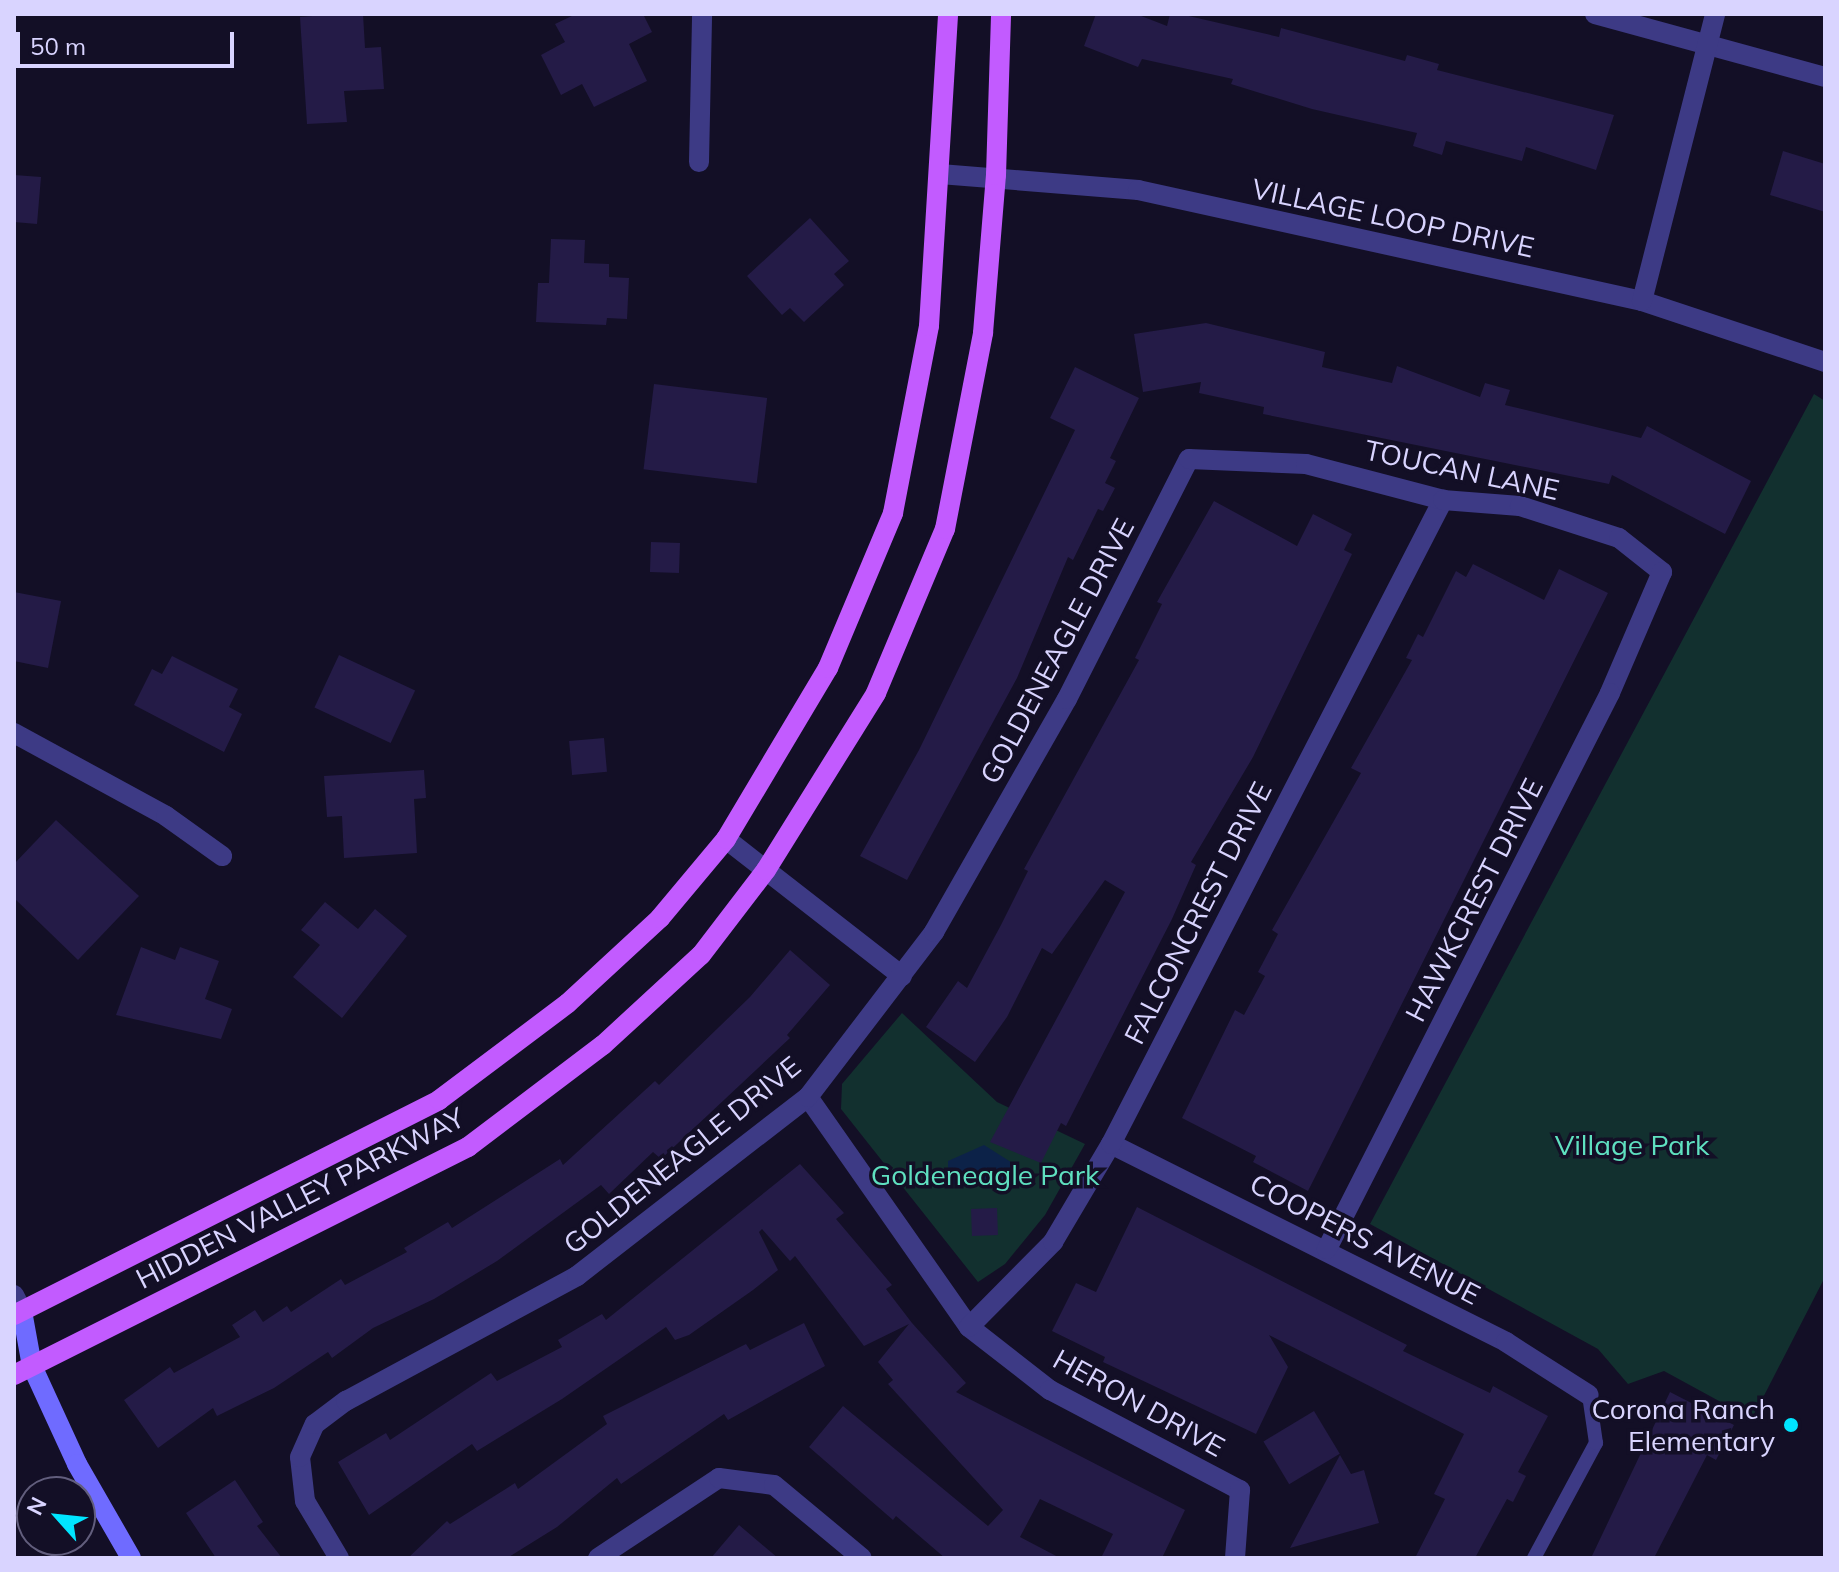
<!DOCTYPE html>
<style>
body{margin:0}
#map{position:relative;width:1839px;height:1572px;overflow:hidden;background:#130f26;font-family:Mulish,sans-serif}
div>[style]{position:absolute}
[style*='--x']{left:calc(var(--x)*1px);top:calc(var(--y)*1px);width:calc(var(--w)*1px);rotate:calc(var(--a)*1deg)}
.green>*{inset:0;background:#12302f}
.water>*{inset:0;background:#0c2248}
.building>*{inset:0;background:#241b47;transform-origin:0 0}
.service>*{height:14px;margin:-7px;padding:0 7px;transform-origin:7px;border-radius:7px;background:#3d3a85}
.minor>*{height:20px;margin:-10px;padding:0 10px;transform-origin:10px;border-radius:10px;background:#3d3a85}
.secondary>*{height:20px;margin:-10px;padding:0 10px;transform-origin:10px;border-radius:10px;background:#6f6bff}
.primary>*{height:20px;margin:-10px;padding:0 10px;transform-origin:10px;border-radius:10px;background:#c25bff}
.dots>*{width:22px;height:22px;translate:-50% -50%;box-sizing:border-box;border:4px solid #130f26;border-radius:50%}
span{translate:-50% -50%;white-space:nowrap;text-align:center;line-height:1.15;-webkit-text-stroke:7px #130f26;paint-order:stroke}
.street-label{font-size:28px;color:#d9d4ff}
.park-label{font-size:28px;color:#5fe0c0}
.poi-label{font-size:28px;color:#d9d4ff}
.right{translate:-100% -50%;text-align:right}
.frame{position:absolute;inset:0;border:16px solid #d9d4ff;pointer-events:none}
.north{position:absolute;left:16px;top:1476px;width:80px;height:80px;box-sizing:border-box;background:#130f26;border:2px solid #625e7d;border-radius:50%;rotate:297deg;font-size:22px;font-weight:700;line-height:32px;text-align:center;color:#d9d4ff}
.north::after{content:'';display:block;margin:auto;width:28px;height:36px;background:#00e5ff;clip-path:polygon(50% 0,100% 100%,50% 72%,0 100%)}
.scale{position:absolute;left:16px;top:32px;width:218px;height:36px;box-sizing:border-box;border:4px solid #d9d4ff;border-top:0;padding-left:10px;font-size:24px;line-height:28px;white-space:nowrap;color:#d9d4ff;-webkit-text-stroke:6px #130f26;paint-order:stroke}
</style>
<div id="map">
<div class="green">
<i style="clip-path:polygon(1814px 394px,1825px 401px,1825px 1277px,1752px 1419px,1664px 1371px,1628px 1384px,1598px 1349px,1370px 1224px)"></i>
<i style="clip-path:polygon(902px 1013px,997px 1102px,1085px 1144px,1045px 1215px,1005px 1264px,978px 1282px,841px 1109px,842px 1084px)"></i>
</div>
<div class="water">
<i style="clip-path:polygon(984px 1145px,1014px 1164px,1013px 1182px,984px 1180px,962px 1187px,948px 1182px,948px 1161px)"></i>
</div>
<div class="building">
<i style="clip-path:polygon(338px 14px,363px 14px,365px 48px,381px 47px,384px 89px,344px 91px,347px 122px,307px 124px,300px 17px)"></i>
<i style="clip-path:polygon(576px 14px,643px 14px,652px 32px,629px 44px,647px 81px,594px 107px,582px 84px,561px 95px,541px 55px,565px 42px,555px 24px)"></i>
<i style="clip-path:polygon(1096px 14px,1136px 14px,1167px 26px,1170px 14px,1180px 14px,1279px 37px,1281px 28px,1405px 61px,1407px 55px,1439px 64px,1437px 70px,1614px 115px,1596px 170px,1526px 147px,1522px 161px,1446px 141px,1442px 155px,1413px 146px,1417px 133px,1312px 109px,1231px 84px,1233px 79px,1142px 59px,1138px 67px,1084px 46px)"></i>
<i style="clip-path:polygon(1783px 151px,1825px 164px,1825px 212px,1770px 195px)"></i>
<i style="clip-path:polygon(14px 175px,41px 177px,37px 224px,14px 222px)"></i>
<i style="clip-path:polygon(810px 218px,849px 261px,834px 274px,844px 285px,804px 322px,790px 308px,782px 315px,747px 276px)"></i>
<i style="clip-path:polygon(551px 239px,585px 240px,584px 263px,609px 264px,609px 277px,629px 278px,627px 319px,607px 318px,606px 325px,536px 322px,538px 283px,549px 283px)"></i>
<i style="clip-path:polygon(1206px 323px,1325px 352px,1322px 367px,1392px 383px,1397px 366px,1480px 397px,1485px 383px,1510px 390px,1505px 405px,1641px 438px,1647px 426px,1751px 481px,1725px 534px,1612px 475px,1609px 484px,1263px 414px,1264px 407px,1199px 393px,1201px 382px,1143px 392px,1134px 334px)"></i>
<i style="clip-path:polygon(1075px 367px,1139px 398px,1110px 458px,1116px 461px,1105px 483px,1115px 488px,1103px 511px,1098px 509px,1073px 560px,1068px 557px,1017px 678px,907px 880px,860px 856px,919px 750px,1075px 430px,1050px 418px)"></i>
<i style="left:654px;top:384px;width:114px;height:86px;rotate:7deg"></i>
<i style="clip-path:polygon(1214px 501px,1297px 546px,1313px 514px,1352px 534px,1344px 550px,1352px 554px,1253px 757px,1191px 862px,1196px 865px,1172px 919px,1066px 1126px,1061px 1123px,1041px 1163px,990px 1142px,1125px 892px,1105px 880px,1052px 954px,1042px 948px,1007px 1017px,975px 1062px,926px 1027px,958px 981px,967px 988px,1001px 925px,1028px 871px,1024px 869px,1139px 660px,1135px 658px,1162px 604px,1157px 602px)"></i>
<i style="left:651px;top:542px;width:29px;height:30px;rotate:2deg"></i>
<i style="clip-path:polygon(1473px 564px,1544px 600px,1559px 569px,1608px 593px,1308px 1191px,1253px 1162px,1256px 1156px,1182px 1118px,1235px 1010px,1244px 1015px,1265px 976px,1258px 972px,1278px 934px,1272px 930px,1361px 773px,1351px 768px,1412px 660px,1406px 658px,1418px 634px,1423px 637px,1456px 571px,1466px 577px)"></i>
<i style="clip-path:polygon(14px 592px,61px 601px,48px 668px,14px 661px)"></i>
<i style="left:339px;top:655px;width:84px;height:58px;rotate:25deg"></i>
<i style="clip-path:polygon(172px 656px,238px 689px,229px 707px,242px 714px,224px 752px,134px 705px,152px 669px,162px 674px)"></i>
<i style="left:604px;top:738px;width:34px;height:35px;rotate:85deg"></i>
<i style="clip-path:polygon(424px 770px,426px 798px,414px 799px,417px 853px,344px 858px,342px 816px,327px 817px,324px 776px)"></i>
<i style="clip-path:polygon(56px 820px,139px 896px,78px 960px,14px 898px,14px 864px)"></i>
<i style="clip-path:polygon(325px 902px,358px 929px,375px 909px,407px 936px,342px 1018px,293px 977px,320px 945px,301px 930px)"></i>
<i style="clip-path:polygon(141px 947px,175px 960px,180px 947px,219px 961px,205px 999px,232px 1009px,221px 1039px,116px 1015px)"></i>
<i style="clip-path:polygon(790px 950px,830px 985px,787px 1035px,790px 1038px,661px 1159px,653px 1152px,609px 1194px,601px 1185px,497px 1261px,434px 1299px,373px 1328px,332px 1358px,328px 1352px,274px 1388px,217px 1416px,213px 1408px,158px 1448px,124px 1400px,170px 1367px,174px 1373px,240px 1337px,232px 1325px,255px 1310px,263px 1322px,287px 1306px,291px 1312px,341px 1279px,345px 1285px,407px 1252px,404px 1248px,448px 1222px,452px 1228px,560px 1159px,563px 1165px,655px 1081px,659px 1085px,750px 997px)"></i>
<i style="clip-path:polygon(800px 1164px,844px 1213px,836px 1219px,892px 1285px,886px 1289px,912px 1323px,966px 1383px,956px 1392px,1185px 1510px,1162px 1558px,1101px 1558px,1113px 1534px,1040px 1499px,1020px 1537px,1060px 1558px,945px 1558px,896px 1516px,893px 1520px,809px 1447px,843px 1406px,988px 1526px,1003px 1510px,888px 1384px,893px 1380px,878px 1362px,909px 1324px,864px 1346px,795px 1256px,790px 1261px,762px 1229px,759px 1232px,778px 1270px,753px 1290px,689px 1335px,675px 1340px,666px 1327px,562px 1399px,477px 1451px,472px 1444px,369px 1515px,338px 1462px,386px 1433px,390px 1440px,491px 1373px,497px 1381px,562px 1347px,558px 1340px,602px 1314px,606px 1320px)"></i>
<i style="clip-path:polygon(1137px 1207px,1407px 1345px,1403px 1351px,1490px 1393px,1493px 1386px,1548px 1416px,1518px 1472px,1526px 1476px,1513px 1502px,1507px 1499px,1475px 1558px,1415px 1558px,1445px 1499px,1434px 1494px,1464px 1434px,1269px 1335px,1288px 1367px,1256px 1434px,1103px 1362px,1105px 1357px,1052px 1331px,1076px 1283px,1096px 1292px)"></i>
<i style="left:997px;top:1208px;width:27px;height:26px;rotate:88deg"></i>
<i style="clip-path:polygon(804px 1323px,825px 1366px,728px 1420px,724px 1414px,621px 1484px,617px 1478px,557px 1527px,507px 1558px,408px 1558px,447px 1521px,450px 1524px,515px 1483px,518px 1489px,607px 1424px,603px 1416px,746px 1344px,750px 1350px)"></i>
<i style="clip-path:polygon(1670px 1392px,1734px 1425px,1716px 1460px,1707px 1455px,1654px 1558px,1591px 1558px)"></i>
<i style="left:1314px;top:1411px;width:50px;height:59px;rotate:59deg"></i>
<i style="clip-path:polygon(1340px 1455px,1351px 1474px,1364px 1470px,1379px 1523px,1290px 1548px)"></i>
<i style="clip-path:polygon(235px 1480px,263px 1522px,257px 1526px,282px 1558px,216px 1558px,186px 1513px)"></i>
<i style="clip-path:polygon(739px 1525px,778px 1558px,711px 1558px)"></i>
</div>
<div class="service">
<i style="--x:1534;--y:1558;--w:131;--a:-61.7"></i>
<i style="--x:1596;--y:1443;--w:49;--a:-98.3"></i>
</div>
<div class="minor">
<i style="--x:1595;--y:14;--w:238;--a:15.3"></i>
<i style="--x:699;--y:162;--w:148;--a:-88.8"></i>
<i style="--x:940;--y:174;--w:199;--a:4.6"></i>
<i style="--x:1138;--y:190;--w:516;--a:12.42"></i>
<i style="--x:1642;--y:301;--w:193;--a:18.4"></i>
<i style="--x:1642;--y:301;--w:296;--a:-75.7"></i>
<i style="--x:14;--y:733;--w:173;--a:28.6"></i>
<i style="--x:166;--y:816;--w:69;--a:35.5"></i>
<i style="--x:726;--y:839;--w:223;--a:37.9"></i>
<i style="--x:808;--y:1097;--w:281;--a:55"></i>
<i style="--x:969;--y:1327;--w:103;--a:37.9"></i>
<i style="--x:1050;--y:1390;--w:215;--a:27.8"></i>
<i style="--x:1240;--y:1490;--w:68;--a:94.2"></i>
<i style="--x:1111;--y:1144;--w:442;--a:26.6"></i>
<i style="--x:1506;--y:1342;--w:98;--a:32.6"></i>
<i style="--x:14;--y:1295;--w:18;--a:63"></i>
<i style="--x:969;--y:1327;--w:120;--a:-45.3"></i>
<i style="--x:1053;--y:1242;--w:114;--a:-59.4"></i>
<i style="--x:1111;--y:1144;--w:725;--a:-62.73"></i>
<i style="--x:339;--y:1558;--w:66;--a:-120.8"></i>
<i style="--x:305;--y:1501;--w:44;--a:-96.5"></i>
<i style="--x:300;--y:1457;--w:36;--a:-66"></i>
<i style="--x:315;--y:1424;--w:39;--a:-37"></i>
<i style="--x:346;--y:1401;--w:263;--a:-28.4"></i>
<i style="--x:577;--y:1276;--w:292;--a:-37.8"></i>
<i style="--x:808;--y:1097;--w:208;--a:-52.6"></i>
<i style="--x:934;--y:932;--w:268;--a:-60.3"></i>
<i style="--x:1067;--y:699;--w:269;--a:-63.1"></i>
<i style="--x:1189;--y:459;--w:117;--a:2.4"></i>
<i style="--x:1306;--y:464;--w:142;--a:14.7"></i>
<i style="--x:1443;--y:500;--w:77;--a:4.5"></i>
<i style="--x:1520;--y:506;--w:104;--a:17.9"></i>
<i style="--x:1619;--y:538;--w:55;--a:38.3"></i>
<i style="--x:1662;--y:572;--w:132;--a:113.3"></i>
<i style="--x:1610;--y:693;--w:624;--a:116.98"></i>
<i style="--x:598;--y:1558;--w:145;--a:-33.5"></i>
<i style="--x:719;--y:1478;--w:55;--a:7.3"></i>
<i style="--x:774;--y:1485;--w:114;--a:39.7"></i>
</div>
<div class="secondary">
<i style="--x:22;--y:1311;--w:56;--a:79.7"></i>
<i style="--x:32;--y:1366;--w:108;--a:65.3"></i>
<i style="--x:77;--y:1464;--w:108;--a:60.1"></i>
</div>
<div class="primary">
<i style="--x:14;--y:1315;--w:476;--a:-26.8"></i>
<i style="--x:439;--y:1100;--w:161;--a:-36.9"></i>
<i style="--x:568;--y:1003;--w:125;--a:-42.7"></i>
<i style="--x:660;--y:918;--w:103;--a:-50.1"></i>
<i style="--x:726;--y:839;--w:199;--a:-59.2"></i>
<i style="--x:828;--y:668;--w:168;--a:-67.2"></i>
<i style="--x:893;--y:513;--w:190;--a:-79.1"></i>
<i style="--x:929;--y:326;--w:313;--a:-86.5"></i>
<i style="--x:14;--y:1375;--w:508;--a:-26.67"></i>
<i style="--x:468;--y:1147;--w:169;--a:-37.1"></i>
<i style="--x:603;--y:1045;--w:133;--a:-42.6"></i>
<i style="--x:701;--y:955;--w:107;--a:-52.6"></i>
<i style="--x:766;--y:870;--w:208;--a:-58.1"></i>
<i style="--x:876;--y:693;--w:178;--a:-67.2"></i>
<i style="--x:945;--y:529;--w:200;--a:-79"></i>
<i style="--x:983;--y:333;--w:159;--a:-85.3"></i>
<i style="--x:996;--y:175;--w:161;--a:-88.2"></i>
</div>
<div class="dots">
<i style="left:1791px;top:1425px;background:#00e5ff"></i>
</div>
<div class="street-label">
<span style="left:1393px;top:218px;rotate:12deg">VILLAGE LOOP DRIVE</span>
<span style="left:1462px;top:470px;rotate:12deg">TOUCAN LANE</span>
<span style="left:1057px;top:651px;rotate:-62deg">GOLDENEAGLE DRIVE</span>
<span style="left:1474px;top:900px;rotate:-63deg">HAWKCREST DRIVE</span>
<span style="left:1198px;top:913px;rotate:-63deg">FALCONCREST DRIVE</span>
<span style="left:682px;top:1155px;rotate:-39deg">GOLDENEAGLE DRIVE</span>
<span style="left:300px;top:1198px;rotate:-27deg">HIDDEN VALLEY PARKWAY</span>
<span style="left:1365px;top:1239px;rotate:27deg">COOPERS AVENUE</span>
<span style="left:1139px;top:1403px;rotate:29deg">HERON DRIVE</span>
</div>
<div class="park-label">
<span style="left:1632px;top:1145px">Village Park</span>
<span style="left:985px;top:1175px">Goldeneagle Park</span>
</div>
<div class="poi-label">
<span class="right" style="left:1775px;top:1425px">Corona Ranch<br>Elementary</span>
</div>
<div class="frame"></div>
<div class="north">N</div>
<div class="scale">50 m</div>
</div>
